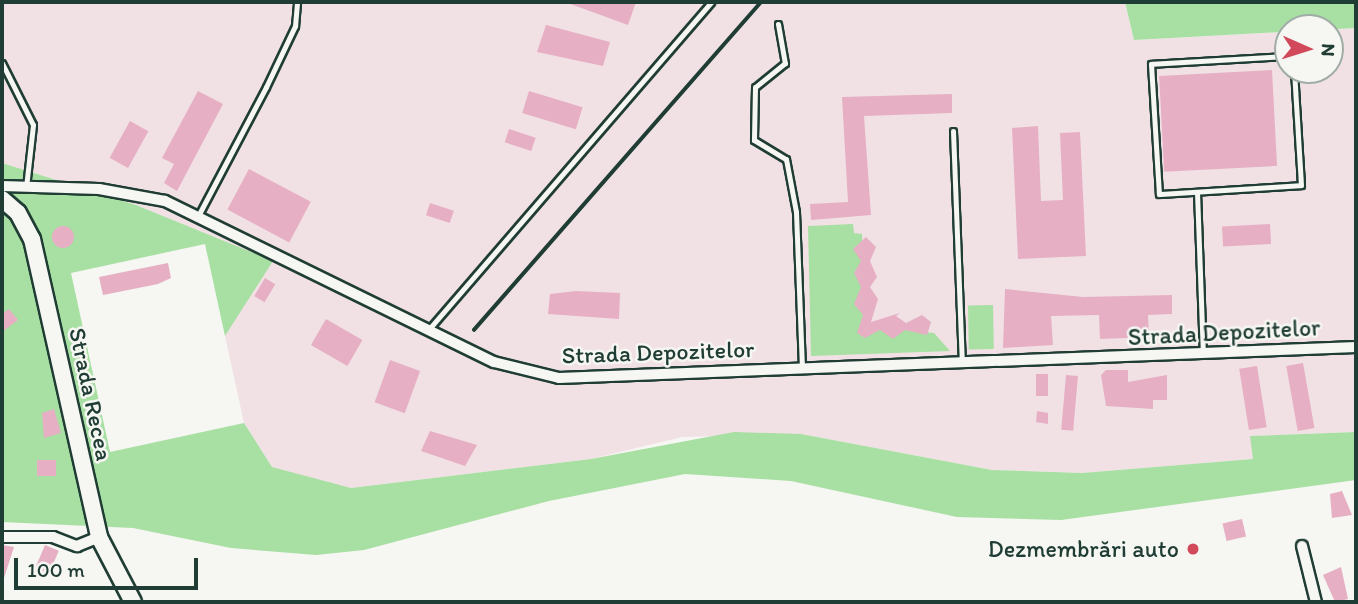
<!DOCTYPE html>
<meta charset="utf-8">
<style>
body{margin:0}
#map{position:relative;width:1358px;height:604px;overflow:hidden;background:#f6f6f2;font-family:Itim,sans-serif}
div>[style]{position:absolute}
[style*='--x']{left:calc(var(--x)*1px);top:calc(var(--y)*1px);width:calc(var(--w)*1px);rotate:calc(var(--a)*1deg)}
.built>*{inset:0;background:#f1e1e4}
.green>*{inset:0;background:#a8dfa3;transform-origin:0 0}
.building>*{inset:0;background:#e6afc4;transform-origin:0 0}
.round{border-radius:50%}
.roads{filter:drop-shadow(2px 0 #1f3d34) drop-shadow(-2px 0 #1f3d34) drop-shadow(0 2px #1f3d34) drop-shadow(0 -2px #1f3d34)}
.service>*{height:5px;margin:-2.5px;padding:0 2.5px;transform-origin:2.5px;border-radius:2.5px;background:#f6f6f2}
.minor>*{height:10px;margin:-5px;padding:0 5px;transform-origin:5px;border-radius:5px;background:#f6f6f2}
.secondary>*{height:16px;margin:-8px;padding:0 8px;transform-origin:8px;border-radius:8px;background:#f6f6f2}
.rail>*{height:3.5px;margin:-1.75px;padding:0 1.75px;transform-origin:1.75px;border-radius:1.75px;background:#1f3d34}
.dots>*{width:19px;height:19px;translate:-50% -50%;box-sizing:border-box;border:4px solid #f6f6f2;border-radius:50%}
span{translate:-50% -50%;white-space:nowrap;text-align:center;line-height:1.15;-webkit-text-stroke:5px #f6f6f2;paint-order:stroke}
.street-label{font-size:24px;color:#1f3d34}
.poi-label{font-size:24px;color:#1f3d34}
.right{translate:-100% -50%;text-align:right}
.frame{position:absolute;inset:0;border:4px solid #1f3d34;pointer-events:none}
.north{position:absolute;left:1274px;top:14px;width:70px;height:70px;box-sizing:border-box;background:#f6f6f2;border:2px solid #a0aca6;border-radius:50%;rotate:93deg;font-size:19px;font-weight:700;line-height:28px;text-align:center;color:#1f3d34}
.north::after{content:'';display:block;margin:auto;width:24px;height:32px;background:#d1495b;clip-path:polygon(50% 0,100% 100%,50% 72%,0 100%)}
.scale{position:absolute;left:14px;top:558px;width:184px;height:32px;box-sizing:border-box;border:4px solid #1f3d34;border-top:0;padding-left:9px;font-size:21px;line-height:24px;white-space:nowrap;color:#1f3d34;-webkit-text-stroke:5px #f6f6f2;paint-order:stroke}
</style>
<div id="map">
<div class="built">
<i style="clip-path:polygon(2px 2px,1125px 2px,1134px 40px,1288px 32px,1288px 70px,1330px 70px,1330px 30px,1356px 28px,1356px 432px,1251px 436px,1254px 459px,1082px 473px,992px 470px,801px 434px,682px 437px,591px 459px,351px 488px,298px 477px,272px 467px,244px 423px,225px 336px,272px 261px,136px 205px,2px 163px)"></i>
</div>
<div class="green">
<i style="clip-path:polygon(1125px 2px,1356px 2px,1356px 28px,1134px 40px)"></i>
<i style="clip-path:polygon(2px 163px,136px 205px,273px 261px,225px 336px,205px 244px,71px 273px,110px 452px,244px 423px,272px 467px,351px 488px,591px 459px,734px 432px,801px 434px,992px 470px,1082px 473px,1253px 459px,1250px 436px,1356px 432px,1356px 480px,1061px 520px,957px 517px,791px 481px,685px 474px,549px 501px,364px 550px,316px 555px,231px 548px,133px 528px,2px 522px)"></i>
<i style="clip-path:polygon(853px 224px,854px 233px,862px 234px,867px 326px,934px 333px,950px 351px,811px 356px,808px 226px)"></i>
<i style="left:993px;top:305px;width:44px;height:25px;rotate:89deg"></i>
</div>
<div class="building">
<i style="clip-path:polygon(565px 2px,636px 2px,628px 25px)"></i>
<i style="clip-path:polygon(546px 25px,610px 42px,603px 66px,537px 52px)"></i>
<i style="left:1272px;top:70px;width:96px;height:113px;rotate:87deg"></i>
<i style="clip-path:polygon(198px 91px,223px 104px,177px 191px,164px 183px,174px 164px,162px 158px)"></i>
<i style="left:529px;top:91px;width:56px;height:23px;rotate:17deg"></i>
<i style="clip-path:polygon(952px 94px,952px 113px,864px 116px,871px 215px,811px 220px,810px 204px,848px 202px,842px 97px)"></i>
<i style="left:130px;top:121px;width:21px;height:42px;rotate:29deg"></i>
<i style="clip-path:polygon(1038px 126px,1041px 201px,1063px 200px,1060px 133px,1080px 132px,1086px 256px,1018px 259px,1012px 128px)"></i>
<i style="left:509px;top:129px;width:28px;height:14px;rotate:18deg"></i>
<i style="left:249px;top:169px;width:70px;height:46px;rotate:28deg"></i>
<i style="left:430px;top:203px;width:25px;height:13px;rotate:18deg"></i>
<i style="left:1270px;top:224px;width:20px;height:48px;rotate:87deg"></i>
<i class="round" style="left:52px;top:226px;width:22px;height:22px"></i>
<i style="clip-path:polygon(866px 237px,876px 247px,870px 261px,877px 277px,870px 287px,878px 299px,871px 322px,900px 313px,896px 316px,906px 323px,922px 315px,931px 322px,927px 335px,905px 330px,893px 339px,880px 330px,865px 338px,857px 333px,863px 315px,854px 304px,861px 287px,854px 273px,861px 261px,853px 249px)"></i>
<i style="clip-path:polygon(168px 263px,171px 278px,158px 284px,103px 295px,99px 277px)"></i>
<i style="left:265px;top:278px;width:12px;height:21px;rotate:31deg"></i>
<i style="clip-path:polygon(1005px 289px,1083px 297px,1172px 295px,1172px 314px,1148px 315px,1149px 337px,1100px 339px,1099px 315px,1051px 316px,1053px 345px,1003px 348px)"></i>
<i style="clip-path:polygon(576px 291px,620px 293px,619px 319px,548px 314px,550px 294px)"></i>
<i style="clip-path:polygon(9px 309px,18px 320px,2px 332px,2px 314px)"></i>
<i style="left:326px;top:319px;width:42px;height:30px;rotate:30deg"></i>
<i style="left:390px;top:360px;width:32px;height:45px;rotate:20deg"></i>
<i style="left:1303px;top:363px;width:66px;height:17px;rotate:80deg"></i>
<i style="left:1257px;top:366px;width:62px;height:18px;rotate:81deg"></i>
<i style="clip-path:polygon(1106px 370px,1128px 370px,1128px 382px,1167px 375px,1167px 400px,1153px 400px,1153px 409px,1106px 406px,1101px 375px)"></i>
<i style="left:1036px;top:374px;width:12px;height:22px"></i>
<i style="left:1066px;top:375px;width:12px;height:55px;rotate:5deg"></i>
<i style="clip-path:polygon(54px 409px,61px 433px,44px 438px,42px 413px)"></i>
<i style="clip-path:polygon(1037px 411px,1048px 413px,1048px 424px,1036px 422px)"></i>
<i style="clip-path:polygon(430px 431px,477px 445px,465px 466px,421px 451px)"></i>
<i style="left:37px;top:460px;width:19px;height:16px"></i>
<i style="clip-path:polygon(1342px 491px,1352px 515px,1332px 518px,1330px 494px)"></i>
<i style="left:1242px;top:519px;width:18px;height:20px;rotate:77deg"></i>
<i style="clip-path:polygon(2px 545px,14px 547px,4px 578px,2px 578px)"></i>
<i style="left:45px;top:545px;width:15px;height:25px;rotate:23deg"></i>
<i style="clip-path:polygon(1341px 567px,1348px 599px,1335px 602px,1323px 575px)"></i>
</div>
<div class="roads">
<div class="service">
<i style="--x:778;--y:24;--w:40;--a:80"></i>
<i style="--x:785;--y:63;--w:38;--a:141"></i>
<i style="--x:755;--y:87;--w:53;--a:91.1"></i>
<i style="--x:754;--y:140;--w:37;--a:31"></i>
<i style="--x:786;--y:159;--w:54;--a:79.3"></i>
<i style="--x:796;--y:212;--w:156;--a:87.8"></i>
<i style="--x:1288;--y:56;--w:137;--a:176.7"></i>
<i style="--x:1151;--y:64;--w:130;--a:86.5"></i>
<i style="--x:1159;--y:194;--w:142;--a:-3.6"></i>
<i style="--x:1301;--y:185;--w:115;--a:-93.5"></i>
<i style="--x:2;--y:63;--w:69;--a:63.4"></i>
<i style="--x:33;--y:125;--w:62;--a:96.4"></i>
<i style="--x:953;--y:131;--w:232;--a:87.8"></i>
<i style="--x:1197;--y:192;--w:160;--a:87.9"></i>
<i style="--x:198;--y:216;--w:146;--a:-62.2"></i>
<i style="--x:266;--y:87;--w:68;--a:-64.6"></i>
<i style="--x:295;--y:26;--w:24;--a:-85"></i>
<i style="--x:429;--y:329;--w:432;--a:-49.2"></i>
</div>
<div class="minor">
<i style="--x:2;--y:186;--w:97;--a:1.8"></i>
<i style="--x:99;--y:189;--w:67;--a:10.3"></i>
<i style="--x:165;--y:201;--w:366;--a:26.1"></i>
<i style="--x:494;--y:362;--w:67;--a:13.8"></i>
<i style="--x:559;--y:378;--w:798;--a:-2.23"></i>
<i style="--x:2;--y:537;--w:51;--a:0"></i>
<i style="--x:53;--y:537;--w:26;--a:21"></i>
<i style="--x:77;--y:546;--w:24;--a:-22"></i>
<i style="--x:1302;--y:546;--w:58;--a:76"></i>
</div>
<div class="secondary">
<i style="--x:2;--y:199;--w:21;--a:41"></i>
<i style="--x:18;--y:213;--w:30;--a:62"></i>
<i style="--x:32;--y:239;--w:305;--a:77.3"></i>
<i style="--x:99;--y:537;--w:73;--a:62.4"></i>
</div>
</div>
<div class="rail">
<i style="--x:474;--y:330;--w:436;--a:-48.8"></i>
</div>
<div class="dots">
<i style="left:1193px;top:549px;background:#d1495b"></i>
</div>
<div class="street-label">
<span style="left:1224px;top:332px;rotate:-3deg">Strada Depozitelor</span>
<span style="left:658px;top:352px;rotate:-2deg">Strada Depozitelor</span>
<span style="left:91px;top:394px;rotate:78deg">Strada Recea</span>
</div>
<div class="poi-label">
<span class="right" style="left:1179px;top:549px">Dezmembrări auto</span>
</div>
<div class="frame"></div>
<div class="north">N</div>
<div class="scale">100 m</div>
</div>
